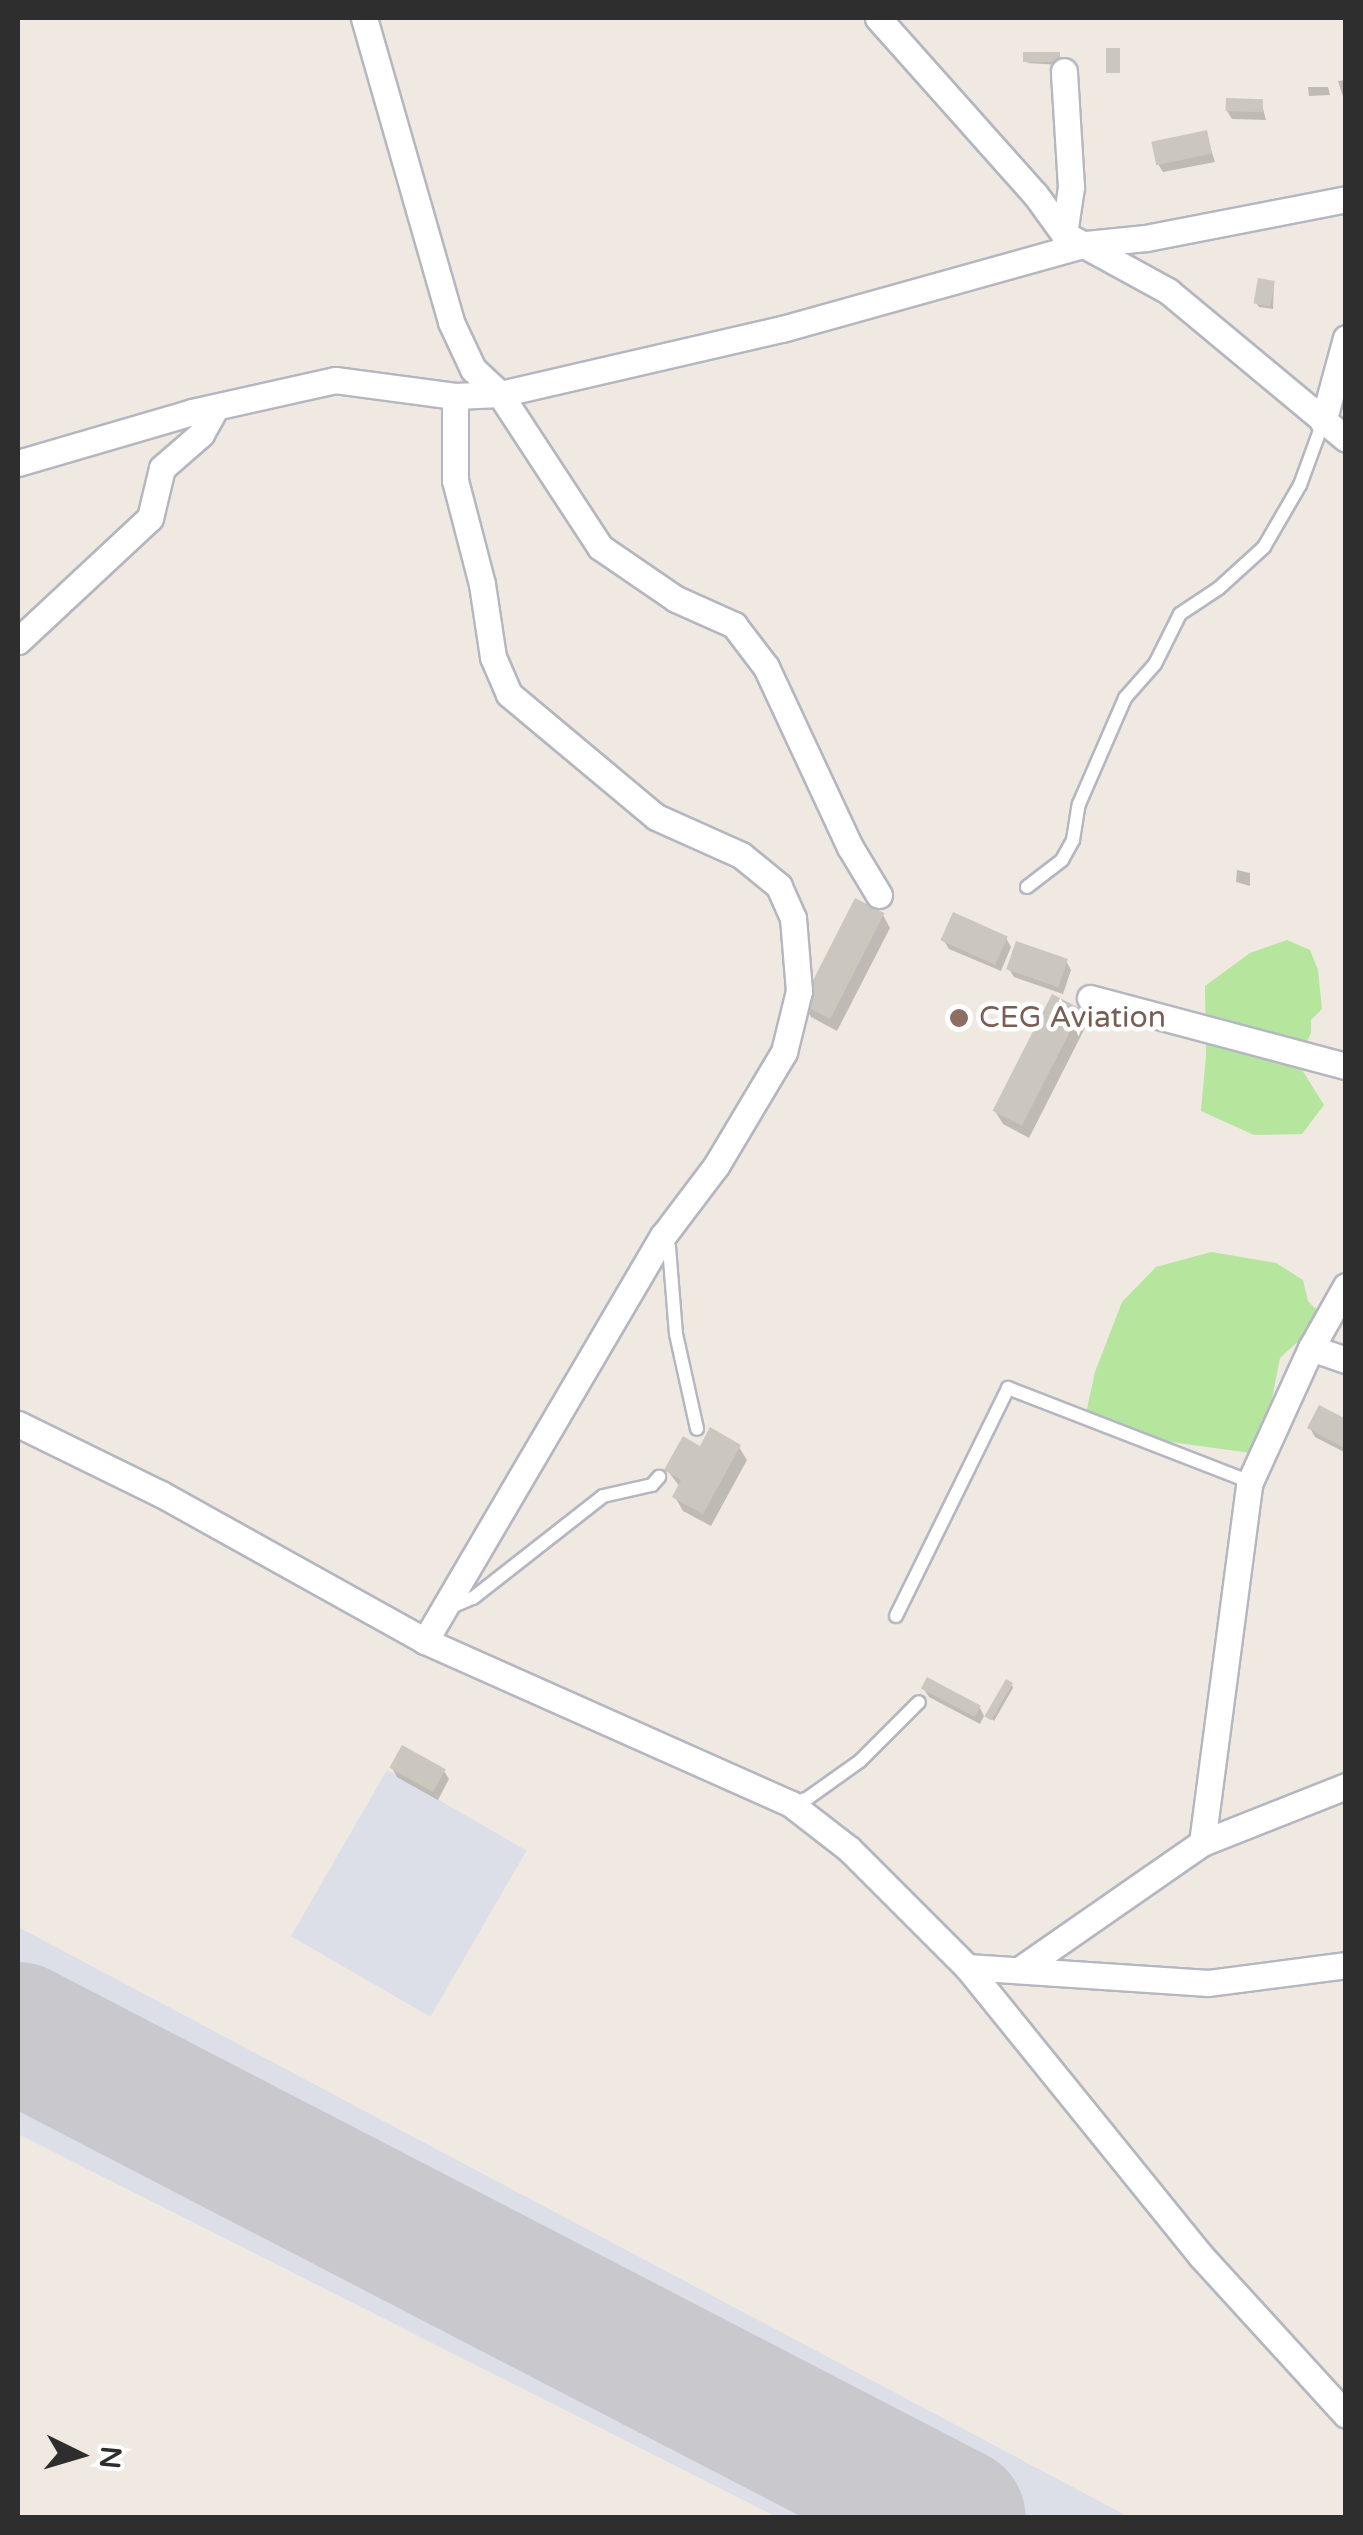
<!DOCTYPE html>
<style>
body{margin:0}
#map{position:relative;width:1363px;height:2535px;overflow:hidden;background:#efe9e1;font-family:"Varela Round",sans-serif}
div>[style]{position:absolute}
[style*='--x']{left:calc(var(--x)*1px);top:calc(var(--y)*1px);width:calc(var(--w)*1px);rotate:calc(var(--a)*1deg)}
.airport>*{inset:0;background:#dcdee8;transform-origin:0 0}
.green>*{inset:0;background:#b6e59e}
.shadow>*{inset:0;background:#0003}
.runway>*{height:140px;margin:-70px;padding:0 70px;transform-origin:70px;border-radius:70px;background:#c9c8cc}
.building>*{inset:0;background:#cbc7bf;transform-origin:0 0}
.roads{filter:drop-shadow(2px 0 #b4b7c1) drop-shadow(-2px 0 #b4b7c1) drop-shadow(0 2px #b4b7c1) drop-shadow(0 -2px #b4b7c1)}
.lane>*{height:12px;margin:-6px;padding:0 6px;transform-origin:6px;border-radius:6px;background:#fff}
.street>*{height:25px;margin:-12.5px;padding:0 12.5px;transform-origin:12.5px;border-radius:12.5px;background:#fff}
.dots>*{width:28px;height:28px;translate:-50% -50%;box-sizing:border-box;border:5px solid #fff;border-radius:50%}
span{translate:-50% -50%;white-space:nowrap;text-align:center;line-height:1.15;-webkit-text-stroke:9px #fff;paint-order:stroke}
.education-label{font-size:30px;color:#785e54}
.left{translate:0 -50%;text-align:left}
.frame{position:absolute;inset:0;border:20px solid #2e2e2e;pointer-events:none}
.north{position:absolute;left:30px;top:2405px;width:100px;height:100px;-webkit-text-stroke:8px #fff;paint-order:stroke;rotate:95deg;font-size:28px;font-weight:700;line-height:40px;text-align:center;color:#2e2e2e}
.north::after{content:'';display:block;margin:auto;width:35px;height:45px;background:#2e2e2e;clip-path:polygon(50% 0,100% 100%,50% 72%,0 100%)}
</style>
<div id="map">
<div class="airport">
<i style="left:387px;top:1770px;width:161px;height:192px;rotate:30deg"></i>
<i style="clip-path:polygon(18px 1927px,1129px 2517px,777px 2517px,18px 2134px)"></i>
</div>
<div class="green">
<i style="clip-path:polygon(1287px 940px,1310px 950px,1318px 970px,1322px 1009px,1311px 1020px,1311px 1033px,1297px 1062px,1324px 1105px,1302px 1134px,1254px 1135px,1201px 1111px,1206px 1055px,1205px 986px,1250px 953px)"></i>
<i style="clip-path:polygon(1211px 1252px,1276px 1263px,1303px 1280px,1308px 1301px,1320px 1313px,1320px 1321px,1280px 1358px,1269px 1414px,1251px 1453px,1127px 1436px,1085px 1418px,1095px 1372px,1122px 1302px,1156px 1267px)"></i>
</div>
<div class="shadow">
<i style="clip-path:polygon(1059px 55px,1061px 65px,1026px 63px)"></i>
<i style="clip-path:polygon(1346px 80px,1346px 100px,1344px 100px,1338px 81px)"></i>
<i style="clip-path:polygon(1308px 87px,1328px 87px,1330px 95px,1309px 96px)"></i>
<i style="clip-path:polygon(1261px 101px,1266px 120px,1232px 119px,1227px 111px)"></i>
<i style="clip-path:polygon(1206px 133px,1215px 162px,1163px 172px,1158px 164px)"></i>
<i style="clip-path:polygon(1274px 283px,1273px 309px,1259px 307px,1257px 304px)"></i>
<i style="clip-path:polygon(1237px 870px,1250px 873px,1250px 886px,1236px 882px)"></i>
<i style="clip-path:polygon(883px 915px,890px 928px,837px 1031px,811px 1017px,803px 1004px)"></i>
<i style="clip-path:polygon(1006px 938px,1011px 947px,1001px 971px,949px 949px,944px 941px)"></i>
<i style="clip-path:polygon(1066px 961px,1071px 970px,1063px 994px,1014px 977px,1009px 969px)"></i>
<i style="clip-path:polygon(1079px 1011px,1087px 1024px,1029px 1138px,1003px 1124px,995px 1111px)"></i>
<i style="clip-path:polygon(1346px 1421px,1346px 1453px,1315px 1437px,1310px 1428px)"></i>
<i style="clip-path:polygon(739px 1447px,747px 1460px,711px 1526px,683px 1511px,675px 1497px,680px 1487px,667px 1470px,701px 1449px)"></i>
<i style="clip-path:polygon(1012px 1685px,1013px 1688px,994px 1721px,988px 1716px)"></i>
<i style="clip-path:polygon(924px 1689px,980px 1708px,984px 1716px,980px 1724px,929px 1697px)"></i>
<i style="clip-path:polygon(392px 1768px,444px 1771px,449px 1779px,438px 1800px,397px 1777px)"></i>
</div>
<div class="runway">
<i style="--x:18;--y:2032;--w:1056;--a:27.39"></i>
</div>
<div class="building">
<i style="left:1106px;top:48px;width:14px;height:25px"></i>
<i style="left:1060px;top:52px;width:10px;height:37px;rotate:90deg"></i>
<i style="left:1226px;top:98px;width:37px;height:13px;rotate:2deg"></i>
<i style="left:1207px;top:130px;width:24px;height:57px;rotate:78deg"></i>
<i style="left:1258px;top:278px;width:17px;height:26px;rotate:10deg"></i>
<i style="left:855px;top:898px;width:33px;height:119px;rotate:27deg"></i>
<i style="left:953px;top:912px;width:60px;height:31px;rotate:24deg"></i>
<i style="left:1016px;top:941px;width:55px;height:30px;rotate:19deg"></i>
<i style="left:1052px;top:994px;width:33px;height:131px;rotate:27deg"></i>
<i style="clip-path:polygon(1319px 1405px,1346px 1419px,1346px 1449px,1307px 1428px)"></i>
<i style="clip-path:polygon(710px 1427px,741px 1445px,703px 1514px,672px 1497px,681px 1480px,664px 1470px,683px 1436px,700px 1446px)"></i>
<i style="left:927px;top:1677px;width:61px;height:13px;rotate:28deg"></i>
<i style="left:1006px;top:1679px;width:8px;height:43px;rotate:30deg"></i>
<i style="left:402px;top:1745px;width:50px;height:26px;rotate:29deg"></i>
</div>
<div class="roads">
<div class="lane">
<i style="--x:1027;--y:887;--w:44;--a:-37.6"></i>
<i style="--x:1062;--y:860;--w:23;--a:-61"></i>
<i style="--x:1073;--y:840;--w:36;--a:-81"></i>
<i style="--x:1079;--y:804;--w:116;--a:-66.5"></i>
<i style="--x:1125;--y:698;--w:45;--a:-48.6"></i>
<i style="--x:1155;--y:664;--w:56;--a:-63.4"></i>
<i style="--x:1180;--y:614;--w:47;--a:-33.7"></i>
<i style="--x:1219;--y:588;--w:61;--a:-42.3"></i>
<i style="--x:1264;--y:547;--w:72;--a:-59.9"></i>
<i style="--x:1300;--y:485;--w:67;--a:-69.9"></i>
<i style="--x:664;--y:1238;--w:10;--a:61"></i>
<i style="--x:669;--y:1247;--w:87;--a:85.4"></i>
<i style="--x:676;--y:1334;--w:97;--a:77.5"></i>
<i style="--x:449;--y:1608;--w:26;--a:-23"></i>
<i style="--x:473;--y:1598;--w:165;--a:-38.1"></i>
<i style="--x:603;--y:1496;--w:50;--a:-12.7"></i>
<i style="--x:652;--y:1485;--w:11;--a:-49"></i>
<i style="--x:896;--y:1616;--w:254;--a:-63.8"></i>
<i style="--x:1008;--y:1388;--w:260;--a:21.2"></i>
<i style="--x:791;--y:1804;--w:18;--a:-19"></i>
<i style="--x:808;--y:1798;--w:64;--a:-35.4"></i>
<i style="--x:860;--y:1761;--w:83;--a:-45"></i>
</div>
<div class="street">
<i style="--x:364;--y:18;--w:316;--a:74"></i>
<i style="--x:451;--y:322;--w:52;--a:64.9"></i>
<i style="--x:473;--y:369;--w:37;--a:43"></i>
<i style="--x:500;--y:394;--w:183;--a:56.8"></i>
<i style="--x:600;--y:547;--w:92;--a:34.4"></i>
<i style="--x:676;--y:599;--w:64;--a:24.1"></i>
<i style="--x:734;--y:625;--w:53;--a:52.7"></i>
<i style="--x:766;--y:667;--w:199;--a:65"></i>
<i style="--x:850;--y:847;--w:56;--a:58.9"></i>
<i style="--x:878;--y:18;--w:236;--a:48.3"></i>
<i style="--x:1035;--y:194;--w:49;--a:54.1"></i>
<i style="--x:1064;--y:234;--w:119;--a:28.7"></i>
<i style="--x:1168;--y:291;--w:231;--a:39.7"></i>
<i style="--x:1064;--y:234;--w:48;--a:-81.5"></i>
<i style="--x:1071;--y:187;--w:116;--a:-93.5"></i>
<i style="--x:1323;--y:422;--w:87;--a:-74.7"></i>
<i style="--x:18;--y:463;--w:181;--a:-16.3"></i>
<i style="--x:192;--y:412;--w:147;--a:-12.6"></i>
<i style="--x:335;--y:380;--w:121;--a:7.6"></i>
<i style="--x:455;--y:396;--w:45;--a:-2.5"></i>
<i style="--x:500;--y:394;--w:289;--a:-13"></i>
<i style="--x:782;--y:329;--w:316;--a:-15.6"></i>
<i style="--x:1086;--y:244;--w:60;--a:-5.7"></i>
<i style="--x:1146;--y:238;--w:204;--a:-11"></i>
<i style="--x:18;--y:641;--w:180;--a:-43"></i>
<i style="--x:150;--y:518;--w:51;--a:-76.5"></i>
<i style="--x:162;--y:468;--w:52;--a:-41.1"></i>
<i style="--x:201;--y:434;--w:31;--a:-61"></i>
<i style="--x:1090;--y:998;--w:265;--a:14.9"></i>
<i style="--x:1311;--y:1348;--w:37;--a:19"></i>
<i style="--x:18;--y:1424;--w:159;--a:26.1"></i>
<i style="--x:161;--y:1494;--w:302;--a:29.1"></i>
<i style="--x:425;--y:1641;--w:401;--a:24"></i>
<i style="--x:791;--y:1804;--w:73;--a:37.8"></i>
<i style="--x:849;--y:1849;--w:167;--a:45"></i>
<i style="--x:967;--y:1967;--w:372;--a:51"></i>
<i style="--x:1201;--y:2256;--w:215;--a:47.6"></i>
<i style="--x:425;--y:1641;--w:470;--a:-59.6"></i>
<i style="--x:663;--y:1236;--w:88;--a:-52.9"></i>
<i style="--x:716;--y:1166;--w:133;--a:-59.2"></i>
<i style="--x:784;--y:1052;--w:63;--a:-76.2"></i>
<i style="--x:799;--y:991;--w:73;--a:-94.7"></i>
<i style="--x:793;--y:918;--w:35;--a:-114"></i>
<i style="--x:779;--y:886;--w:49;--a:-140.8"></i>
<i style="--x:741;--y:855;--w:93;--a:-155.9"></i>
<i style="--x:656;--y:817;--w:192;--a:-140.1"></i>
<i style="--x:509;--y:694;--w:40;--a:-113.4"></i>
<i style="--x:493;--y:657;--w:74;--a:-98.6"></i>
<i style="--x:482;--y:584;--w:107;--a:-104.6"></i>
<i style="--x:455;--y:480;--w:84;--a:-90"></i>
<i style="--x:1202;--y:1843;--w:362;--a:-82.5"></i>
<i style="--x:1249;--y:1484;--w:149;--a:-65.5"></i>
<i style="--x:1311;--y:1348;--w:71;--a:-60.6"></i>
<i style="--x:967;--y:1967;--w:242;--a:3.8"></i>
<i style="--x:1208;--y:1983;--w:139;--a:-7.4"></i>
<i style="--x:1022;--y:1968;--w:219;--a:-34.8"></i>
<i style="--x:1202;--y:1843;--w:155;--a:-21.6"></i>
</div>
</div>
<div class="dots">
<i style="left:959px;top:1018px;background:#8d6e63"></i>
</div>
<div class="education-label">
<span class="left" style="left:979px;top:1018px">CEG Aviation</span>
</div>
<div class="frame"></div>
<div class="north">N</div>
</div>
